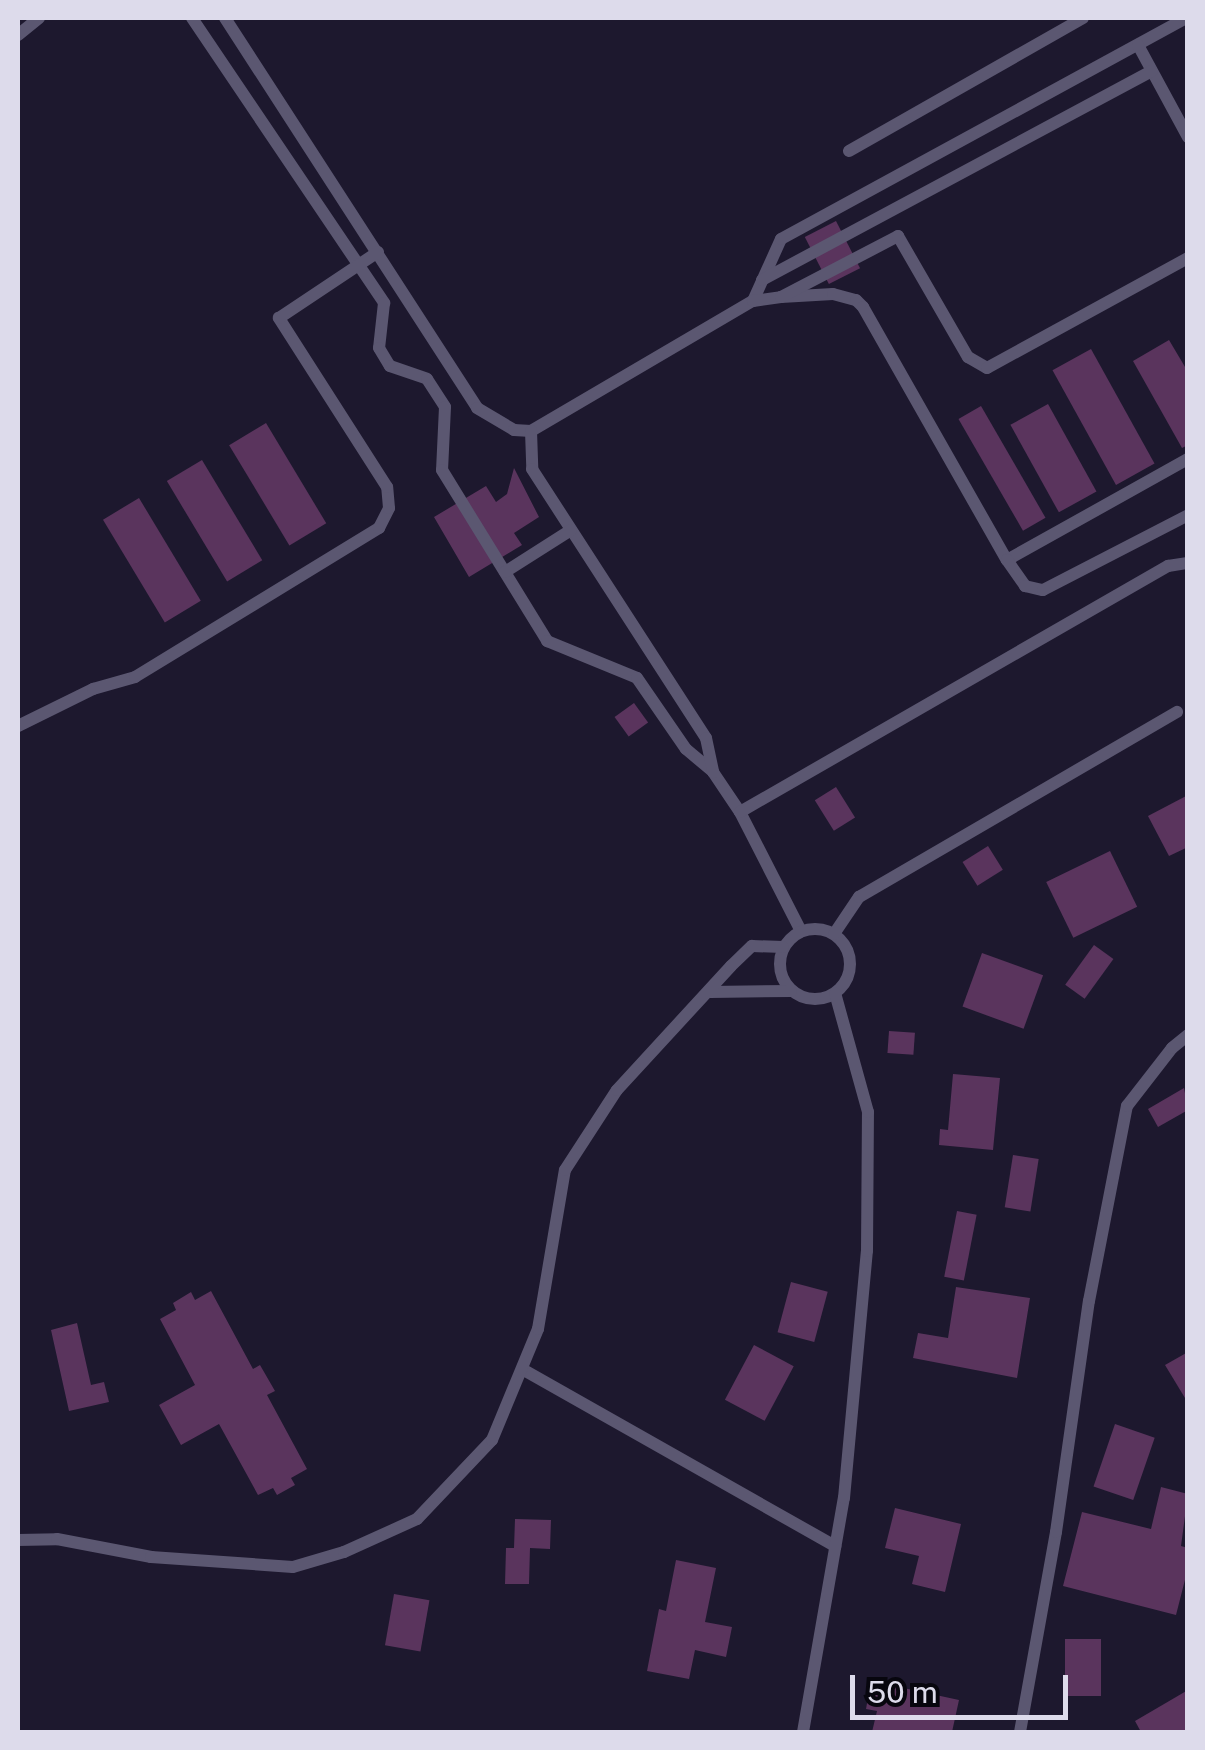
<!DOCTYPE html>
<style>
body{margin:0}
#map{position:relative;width:1205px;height:1750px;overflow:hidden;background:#1d182e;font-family:"Public Sans",sans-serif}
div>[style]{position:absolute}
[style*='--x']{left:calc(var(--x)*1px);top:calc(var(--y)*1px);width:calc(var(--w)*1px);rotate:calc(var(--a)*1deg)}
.building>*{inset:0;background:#5a345d;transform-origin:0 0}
.service>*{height:12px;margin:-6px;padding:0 6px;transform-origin:6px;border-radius:6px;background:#5b5771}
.service>.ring{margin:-6px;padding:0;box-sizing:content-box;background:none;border:12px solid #5b5771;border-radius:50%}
span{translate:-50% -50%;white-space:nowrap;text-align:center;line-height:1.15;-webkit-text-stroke:8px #07060e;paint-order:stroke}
.frame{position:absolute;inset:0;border:20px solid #dddbeb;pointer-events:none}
.scale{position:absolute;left:850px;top:1675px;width:218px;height:45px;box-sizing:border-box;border:5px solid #dddbeb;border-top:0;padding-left:12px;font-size:30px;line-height:35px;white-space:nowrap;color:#dddbeb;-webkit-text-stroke:8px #07060e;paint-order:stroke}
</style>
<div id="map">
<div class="building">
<i style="left:836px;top:221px;width:53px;height:35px;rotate:63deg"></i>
<i style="clip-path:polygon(1169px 340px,1188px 372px,1188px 445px,1182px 448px,1133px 361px)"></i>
<i style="left:1091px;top:349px;width:131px;height:44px;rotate:61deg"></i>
<i style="left:1048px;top:404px;width:100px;height:43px;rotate:61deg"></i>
<i style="left:981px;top:406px;width:129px;height:26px;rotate:60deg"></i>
<i style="left:266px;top:423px;width:117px;height:43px;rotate:59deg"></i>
<i style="left:202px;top:460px;width:117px;height:41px;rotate:59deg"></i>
<i style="clip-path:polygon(514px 468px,539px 517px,514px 533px,522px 545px,469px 577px,434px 517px,486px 486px,496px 502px,507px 494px)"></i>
<i style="left:139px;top:498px;width:120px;height:42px;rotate:59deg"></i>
<i style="left:634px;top:703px;width:24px;height:24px;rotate:54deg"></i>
<i style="left:836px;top:787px;width:36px;height:25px;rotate:58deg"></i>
<i style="clip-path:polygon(1188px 795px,1188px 847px,1169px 856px,1148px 816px)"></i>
<i style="left:988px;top:846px;width:28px;height:30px;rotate:58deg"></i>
<i style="left:1110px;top:851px;width:62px;height:71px;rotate:64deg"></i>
<i style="left:1094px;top:945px;width:24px;height:49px;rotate:36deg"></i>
<i style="left:982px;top:953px;width:65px;height:57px;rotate:20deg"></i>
<i style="left:889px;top:1031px;width:26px;height:22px;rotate:4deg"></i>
<i style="clip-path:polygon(953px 1074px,1000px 1078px,993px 1150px,939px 1145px,940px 1129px,948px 1130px)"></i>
<i style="clip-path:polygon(1184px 1088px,1188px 1110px,1158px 1127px,1148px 1109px)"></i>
<i style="left:1013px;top:1155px;width:26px;height:53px;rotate:9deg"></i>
<i style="left:957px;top:1211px;width:20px;height:67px;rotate:11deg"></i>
<i style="left:791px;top:1282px;width:38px;height:52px;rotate:15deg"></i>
<i style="clip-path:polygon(956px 1287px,1030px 1298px,1017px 1378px,913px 1358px,918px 1333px,948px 1338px)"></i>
<i style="clip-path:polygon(211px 1291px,253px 1369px,260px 1365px,275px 1391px,267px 1395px,307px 1469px,291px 1478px,295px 1485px,277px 1495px,273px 1488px,258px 1495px,219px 1424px,181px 1445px,159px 1405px,195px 1385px,160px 1319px,176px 1310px,173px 1303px,191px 1292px,195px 1300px)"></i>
<i style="clip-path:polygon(77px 1323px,91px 1385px,104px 1382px,109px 1402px,69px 1411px,51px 1330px)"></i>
<i style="left:754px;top:1345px;width:45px;height:62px;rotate:28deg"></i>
<i style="clip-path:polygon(1188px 1352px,1188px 1403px,1165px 1365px)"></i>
<i style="left:1115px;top:1424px;width:42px;height:66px;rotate:19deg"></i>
<i style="clip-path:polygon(1161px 1487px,1188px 1494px,1181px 1546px,1188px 1548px,1188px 1568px,1176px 1615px,1063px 1586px,1082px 1512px,1151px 1529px)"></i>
<i style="clip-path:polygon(895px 1508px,961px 1524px,945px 1592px,912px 1584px,919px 1556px,885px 1548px)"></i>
<i style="clip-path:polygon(515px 1519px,551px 1520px,550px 1549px,530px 1548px,529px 1584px,505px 1584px,506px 1548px,514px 1548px)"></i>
<i style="clip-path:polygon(676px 1560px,716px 1568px,705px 1622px,732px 1627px,726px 1657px,695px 1650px,689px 1679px,647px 1671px,659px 1609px,666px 1611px)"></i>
<i style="left:394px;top:1594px;width:36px;height:52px;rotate:10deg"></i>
<i style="left:1065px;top:1639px;width:36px;height:57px"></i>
<i style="clip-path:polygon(871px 1681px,959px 1700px,952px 1732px,872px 1732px,877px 1711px,866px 1709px)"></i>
<i style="clip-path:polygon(1188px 1690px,1188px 1732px,1141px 1732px,1135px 1721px)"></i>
</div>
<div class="service">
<i style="--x:192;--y:18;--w:344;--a:56"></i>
<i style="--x:384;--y:303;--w:45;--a:96.3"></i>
<i style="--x:379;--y:348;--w:21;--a:59"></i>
<i style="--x:390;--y:366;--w:39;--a:19"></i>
<i style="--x:427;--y:379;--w:33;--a:57"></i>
<i style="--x:445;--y:407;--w:63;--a:92.7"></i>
<i style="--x:442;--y:470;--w:201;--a:58.4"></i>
<i style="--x:547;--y:641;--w:97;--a:22.3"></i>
<i style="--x:637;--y:678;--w:86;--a:55.4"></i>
<i style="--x:686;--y:749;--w:35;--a:40"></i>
<i style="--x:713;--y:772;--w:48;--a:56"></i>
<i style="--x:740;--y:812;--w:134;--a:62.9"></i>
<i style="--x:225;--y:18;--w:464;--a:57.1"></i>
<i style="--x:477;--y:408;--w:43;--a:30.7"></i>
<i style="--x:514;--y:430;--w:17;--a:3"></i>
<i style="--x:531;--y:431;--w:257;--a:-30.4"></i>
<i style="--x:753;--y:301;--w:68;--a:-65.7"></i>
<i style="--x:781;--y:239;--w:462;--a:-28.6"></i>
<i style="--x:18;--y:35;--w:27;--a:-39"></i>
<i style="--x:1138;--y:45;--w:105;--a:61.5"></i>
<i style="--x:849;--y:151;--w:269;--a:-29.6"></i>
<i style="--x:762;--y:280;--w:442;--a:-28.2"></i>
<i style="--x:781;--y:297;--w:52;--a:-3.3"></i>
<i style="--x:833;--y:294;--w:24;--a:15"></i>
<i style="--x:856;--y:300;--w:10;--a:45"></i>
<i style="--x:863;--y:307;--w:291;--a:60.4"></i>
<i style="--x:1007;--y:560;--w:207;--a:-29.2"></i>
<i style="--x:753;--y:301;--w:28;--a:-8"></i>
<i style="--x:781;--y:297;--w:132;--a:-27.5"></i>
<i style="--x:898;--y:236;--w:140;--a:60"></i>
<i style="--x:968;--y:357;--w:22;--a:30"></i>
<i style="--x:987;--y:368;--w:229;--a:-28.7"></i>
<i style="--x:531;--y:431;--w:38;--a:88"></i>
<i style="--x:532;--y:469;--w:320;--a:57.1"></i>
<i style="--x:706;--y:738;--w:35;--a:78"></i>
<i style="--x:1007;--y:560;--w:32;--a:55"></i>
<i style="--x:1025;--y:586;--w:18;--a:13"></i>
<i style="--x:1043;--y:590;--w:163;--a:-27.3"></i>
<i style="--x:505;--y:572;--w:78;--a:-32.5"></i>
<i style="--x:18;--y:726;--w:84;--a:-26.3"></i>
<i style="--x:93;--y:689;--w:44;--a:-15.9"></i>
<i style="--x:135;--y:677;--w:286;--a:-31.4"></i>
<i style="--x:379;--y:528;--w:22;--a:-63"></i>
<i style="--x:389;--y:508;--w:21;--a:-95"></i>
<i style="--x:387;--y:487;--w:201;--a:-122.6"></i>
<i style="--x:279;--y:318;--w:119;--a:-33.7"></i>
<i style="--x:740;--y:812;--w:494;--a:-29.9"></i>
<i style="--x:1168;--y:566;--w:20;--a:-9"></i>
<i class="ring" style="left:780px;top:929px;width:58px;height:58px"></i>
<i style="--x:834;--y:934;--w:45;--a:-56"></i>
<i style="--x:859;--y:897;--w:368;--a:-30.2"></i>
<i style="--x:710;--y:992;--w:81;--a:-0.7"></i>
<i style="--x:522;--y:1369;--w:360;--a:29.5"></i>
<i style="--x:18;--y:1540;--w:39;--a:-1"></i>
<i style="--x:57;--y:1539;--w:96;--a:10.8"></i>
<i style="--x:151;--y:1557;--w:142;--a:4"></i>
<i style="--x:293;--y:1567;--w:53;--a:-16.4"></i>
<i style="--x:344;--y:1552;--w:80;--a:-24.3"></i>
<i style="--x:417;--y:1519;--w:109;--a:-46.5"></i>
<i style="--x:492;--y:1440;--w:120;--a:-67.5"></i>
<i style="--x:538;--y:1329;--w:161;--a:-80.4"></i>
<i style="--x:565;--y:1170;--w:95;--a:-57"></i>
<i style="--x:617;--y:1090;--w:168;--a:-47.4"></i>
<i style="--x:731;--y:966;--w:29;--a:-44"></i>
<i style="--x:752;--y:946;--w:31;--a:2"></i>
<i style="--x:803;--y:1732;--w:238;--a:-80.1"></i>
<i style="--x:844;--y:1498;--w:248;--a:-84.7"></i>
<i style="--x:867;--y:1251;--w:139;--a:-89.6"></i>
<i style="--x:868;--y:1112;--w:123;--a:-105.5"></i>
<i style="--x:1020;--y:1732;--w:203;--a:-79.8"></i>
<i style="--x:1056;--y:1532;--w:233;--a:-81.9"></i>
<i style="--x:1089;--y:1301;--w:199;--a:-79"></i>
<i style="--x:1127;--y:1106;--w:73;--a:-52.2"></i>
<i style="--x:1172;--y:1048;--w:21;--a:-39"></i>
</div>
<div class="frame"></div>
<div class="scale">50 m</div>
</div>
